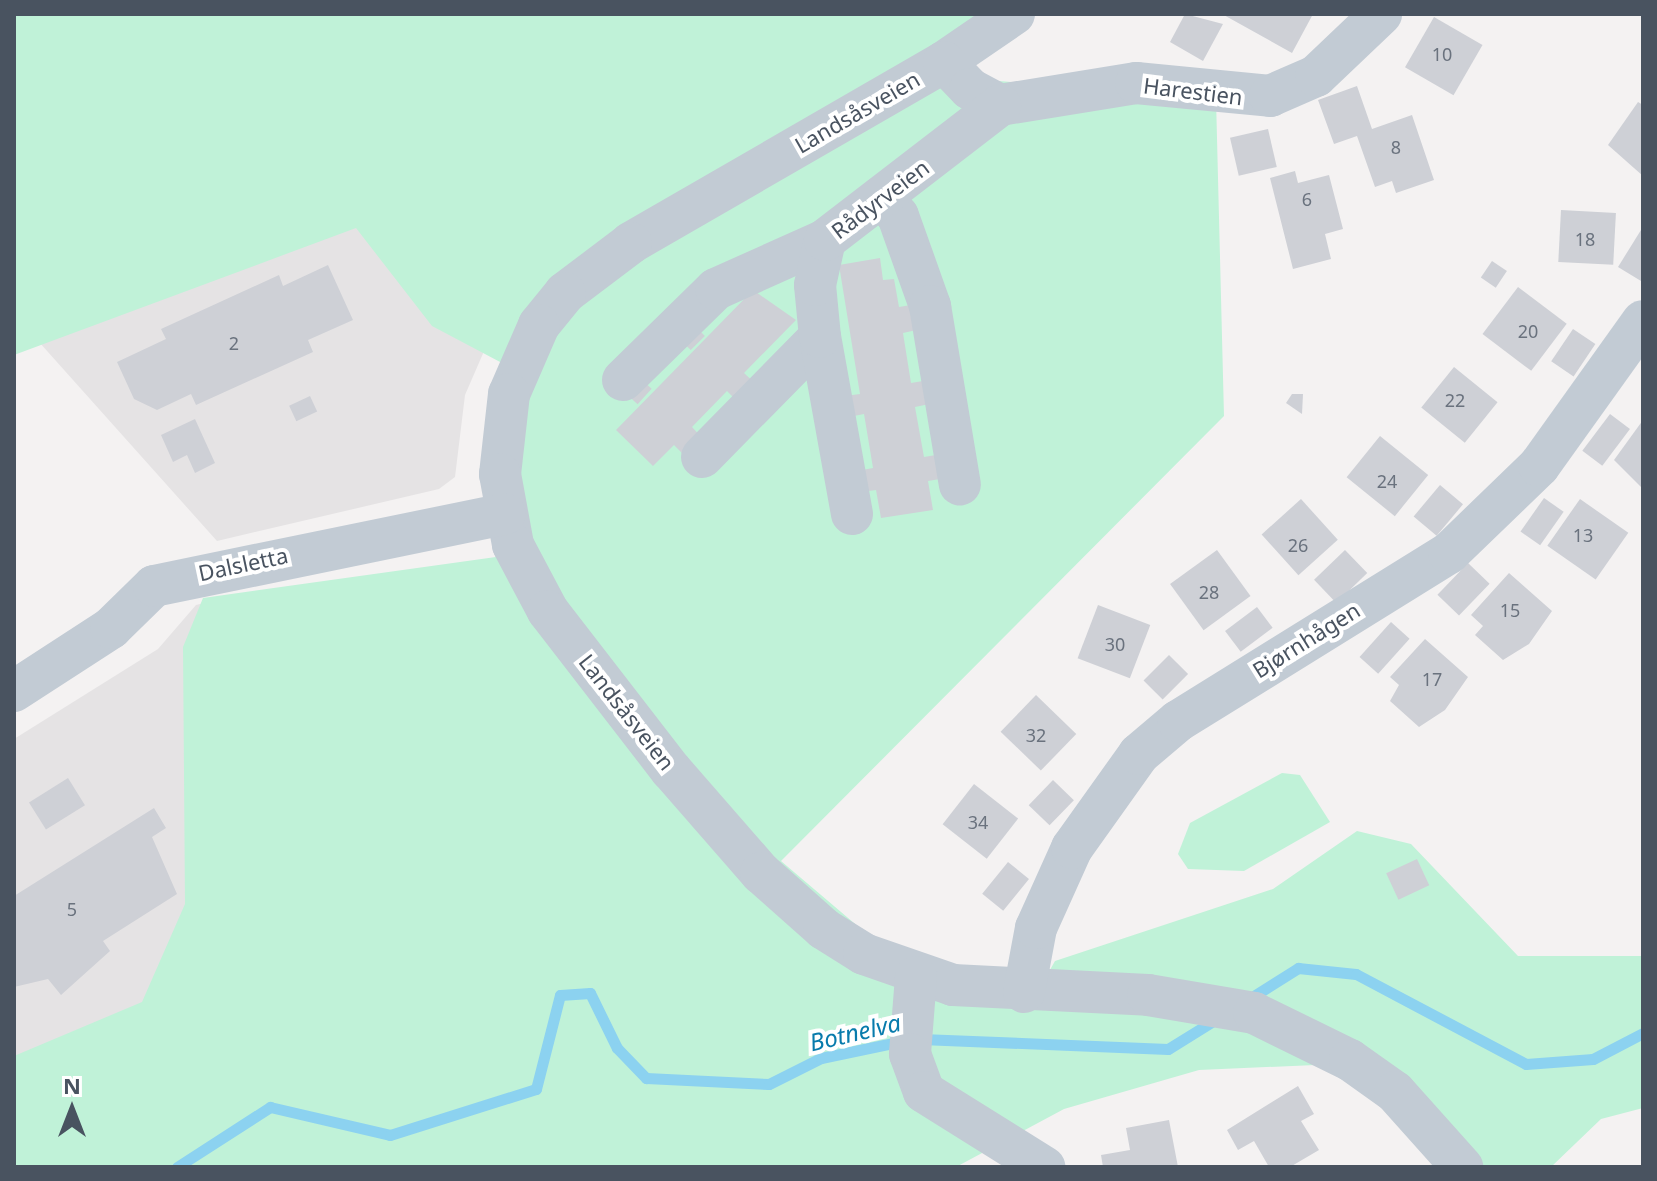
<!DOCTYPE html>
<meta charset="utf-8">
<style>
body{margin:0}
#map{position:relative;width:1657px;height:1181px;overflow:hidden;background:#f4f2f2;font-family:"Noto Sans",sans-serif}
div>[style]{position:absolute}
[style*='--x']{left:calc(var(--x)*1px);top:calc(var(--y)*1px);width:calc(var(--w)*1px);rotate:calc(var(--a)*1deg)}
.education>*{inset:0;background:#e5e3e4}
.green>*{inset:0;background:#c0f2d8}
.stream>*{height:11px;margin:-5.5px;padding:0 5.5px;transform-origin:5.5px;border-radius:5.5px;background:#8cd2f0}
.building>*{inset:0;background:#ced0d6;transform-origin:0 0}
.minor>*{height:42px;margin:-21px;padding:0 21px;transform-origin:21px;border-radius:21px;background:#c2cbd4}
span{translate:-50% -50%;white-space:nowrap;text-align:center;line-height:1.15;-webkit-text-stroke:8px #fff;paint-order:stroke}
.number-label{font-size:18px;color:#6a727e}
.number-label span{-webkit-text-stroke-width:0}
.street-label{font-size:22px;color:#495360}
.water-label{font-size:24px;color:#087bac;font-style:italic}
.frame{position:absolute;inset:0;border:16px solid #495360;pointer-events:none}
.north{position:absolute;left:32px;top:1069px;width:80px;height:80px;-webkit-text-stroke:6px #fff;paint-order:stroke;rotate:0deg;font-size:22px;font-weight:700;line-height:32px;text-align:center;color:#495360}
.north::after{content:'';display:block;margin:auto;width:28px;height:36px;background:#495360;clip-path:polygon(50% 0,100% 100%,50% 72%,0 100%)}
</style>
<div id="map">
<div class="education">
<i style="clip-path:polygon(343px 189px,488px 342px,465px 395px,455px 477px,439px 489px,217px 541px,14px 314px,14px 272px)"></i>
<i style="clip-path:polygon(232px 596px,369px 940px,14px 1064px,14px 739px,158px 649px,196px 605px)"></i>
</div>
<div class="green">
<i style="clip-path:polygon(14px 14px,981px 14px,910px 74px,1216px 98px,1224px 416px,781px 861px,914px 974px,1046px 977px,1055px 961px,1273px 889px,1357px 831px,1411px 844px,1518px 956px,1643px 956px,1643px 1108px,1601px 1119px,1551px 1167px,1467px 1167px,1338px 1064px,1199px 1070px,1064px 1109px,956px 1167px,14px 1167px,14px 1056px,142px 1002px,185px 904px,183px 647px,203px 598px,503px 556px,517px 371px,432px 326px,356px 228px,14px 355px)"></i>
<i style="clip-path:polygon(1282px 773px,1300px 775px,1330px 822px,1244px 871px,1188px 869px,1178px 854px,1190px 823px)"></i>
</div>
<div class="stream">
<i style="--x:1246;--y:1001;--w:62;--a:-32.4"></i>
<i style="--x:1298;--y:968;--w:58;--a:5.9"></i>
<i style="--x:1356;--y:974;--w:192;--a:27.9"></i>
<i style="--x:1526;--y:1064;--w:67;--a:-4.3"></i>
<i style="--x:1593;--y:1059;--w:56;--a:-27.5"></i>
<i style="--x:921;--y:1039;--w:247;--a:2.3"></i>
<i style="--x:1168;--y:1049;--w:59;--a:-31.8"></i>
<i style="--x:177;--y:1167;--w:111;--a:-32.8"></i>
<i style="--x:270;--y:1107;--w:123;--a:13.1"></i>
<i style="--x:390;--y:1135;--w:153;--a:-17.5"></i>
<i style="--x:536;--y:1089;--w:97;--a:-75.7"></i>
<i style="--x:560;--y:995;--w:30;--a:-4"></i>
<i style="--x:590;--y:993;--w:61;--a:63.9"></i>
<i style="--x:617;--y:1048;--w:42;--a:46"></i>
<i style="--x:646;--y:1078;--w:123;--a:2.8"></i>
<i style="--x:769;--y:1084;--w:58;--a:-26.6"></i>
<i style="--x:821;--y:1058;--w:84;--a:-11.7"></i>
</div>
<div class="building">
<i style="clip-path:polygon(1185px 14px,1223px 24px,1203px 61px,1170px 42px)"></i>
<i style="clip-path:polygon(1222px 14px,1313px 14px,1292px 53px)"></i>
<i style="left:1434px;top:17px;width:56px;height:58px;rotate:30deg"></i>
<i style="clip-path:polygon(1357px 86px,1372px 129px,1412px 115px,1434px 180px,1396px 193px,1392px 181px,1375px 187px,1357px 136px,1334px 144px,1318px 100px)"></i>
<i style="clip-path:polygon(1638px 102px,1643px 105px,1643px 176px,1608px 145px)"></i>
<i style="left:1268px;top:129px;width:39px;height:39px;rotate:77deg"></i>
<i style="clip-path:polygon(1295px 171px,1298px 183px,1329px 175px,1343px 229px,1325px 234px,1331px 259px,1293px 269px,1270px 178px)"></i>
<i style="left:1561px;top:210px;width:55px;height:52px;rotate:3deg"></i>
<i style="clip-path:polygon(1641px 230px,1643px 232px,1641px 281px,1618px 267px)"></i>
<i style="clip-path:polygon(880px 258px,883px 280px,894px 279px,899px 307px,917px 304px,921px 329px,903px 333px,911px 383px,929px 380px,934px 403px,915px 407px,924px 457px,942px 454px,946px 478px,928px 481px,933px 510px,881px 518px,876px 490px,861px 492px,857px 471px,873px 468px,864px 414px,849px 417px,845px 396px,860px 394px,839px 265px)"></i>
<i style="left:1492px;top:261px;width:18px;height:20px;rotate:34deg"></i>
<i style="clip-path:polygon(328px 265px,353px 320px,308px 340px,313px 352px,196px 405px,191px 394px,157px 410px,134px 399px,117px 362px,166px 339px,161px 329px,279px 275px,283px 286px)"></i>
<i style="left:1518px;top:287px;width:61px;height:59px;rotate:37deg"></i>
<i style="clip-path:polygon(753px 290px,796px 320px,744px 373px,758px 386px,740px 404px,727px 391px,692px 427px,704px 440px,687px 458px,674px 445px,653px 466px,616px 430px)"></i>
<i style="left:695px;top:326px;width:14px;height:20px;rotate:45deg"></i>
<i style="left:1573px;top:329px;width:27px;height:39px;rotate:34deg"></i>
<i style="left:1454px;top:367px;width:56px;height:52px;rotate:39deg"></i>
<i style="left:642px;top:380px;width:13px;height:21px;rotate:42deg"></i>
<i style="clip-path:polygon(1292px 394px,1303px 394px,1302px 414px,1286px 403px)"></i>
<i style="left:310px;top:396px;width:17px;height:23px;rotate:65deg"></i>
<i style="left:1610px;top:414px;width:25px;height:46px;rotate:37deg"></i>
<i style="clip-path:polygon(195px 419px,215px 463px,195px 473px,187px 455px,173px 462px,161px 435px)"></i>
<i style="clip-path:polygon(1643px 420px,1643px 489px,1614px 460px)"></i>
<i style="left:1380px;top:436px;width:62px;height:53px;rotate:39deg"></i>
<i style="left:1440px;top:485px;width:30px;height:41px;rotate:40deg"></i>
<i style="left:1544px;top:498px;width:24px;height:41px;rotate:35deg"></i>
<i style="left:1301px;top:499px;width:55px;height:53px;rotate:48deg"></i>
<i style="left:1580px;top:499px;width:59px;height:57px;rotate:35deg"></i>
<i style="left:1217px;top:550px;width:57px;height:58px;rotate:54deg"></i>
<i style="left:1345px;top:550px;width:32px;height:43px;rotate:46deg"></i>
<i style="left:1468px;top:563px;width:30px;height:44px;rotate:44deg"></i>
<i style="clip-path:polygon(1509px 573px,1552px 611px,1529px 644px,1503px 660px,1475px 635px,1483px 626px,1471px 615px)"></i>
<i style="left:1098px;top:605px;width:56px;height:57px;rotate:21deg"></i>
<i style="left:1257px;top:607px;width:26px;height:40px;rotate:53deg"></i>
<i style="left:1391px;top:622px;width:25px;height:47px;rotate:42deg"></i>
<i style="clip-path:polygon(1425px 639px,1468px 677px,1445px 710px,1419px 727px,1390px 701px,1399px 685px,1390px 677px)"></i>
<i style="left:1169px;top:655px;width:27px;height:36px;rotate:45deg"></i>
<i style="left:1036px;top:695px;width:56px;height:51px;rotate:44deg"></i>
<i style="left:68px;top:778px;width:32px;height:46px;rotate:58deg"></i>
<i style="left:1053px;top:780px;width:29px;height:35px;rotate:44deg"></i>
<i style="left:974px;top:784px;width:56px;height:51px;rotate:38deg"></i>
<i style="clip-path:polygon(154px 808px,166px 828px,152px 837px,177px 894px,103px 941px,110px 951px,61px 995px,48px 979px,14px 987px,14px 896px)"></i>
<i style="left:1417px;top:859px;width:29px;height:34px;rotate:65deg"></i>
<i style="left:1008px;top:862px;width:27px;height:41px;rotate:39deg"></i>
<i style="clip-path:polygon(1298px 1086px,1314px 1114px,1301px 1121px,1319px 1150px,1290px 1167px,1269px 1167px,1254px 1141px,1238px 1150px,1227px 1130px)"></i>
<i style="clip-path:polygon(1169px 1120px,1178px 1167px,1103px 1167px,1101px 1155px,1130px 1150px,1126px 1128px)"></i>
</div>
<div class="minor">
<i style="--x:1014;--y:14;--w:85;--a:145.6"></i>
<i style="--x:944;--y:62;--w:362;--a:150"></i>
<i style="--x:631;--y:243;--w:83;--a:142.9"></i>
<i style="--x:565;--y:293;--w:41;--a:129.1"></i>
<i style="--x:539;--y:325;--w:75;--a:113.5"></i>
<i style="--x:509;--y:394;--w:81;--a:96.4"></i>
<i style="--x:500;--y:474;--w:72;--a:79.6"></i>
<i style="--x:513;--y:545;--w:75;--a:62.1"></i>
<i style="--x:548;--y:611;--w:201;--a:52.3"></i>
<i style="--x:671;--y:770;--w:137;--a:48.9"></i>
<i style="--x:761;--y:873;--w:84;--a:41.6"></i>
<i style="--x:824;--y:929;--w:47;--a:32"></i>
<i style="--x:864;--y:954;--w:94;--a:19.2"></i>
<i style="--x:953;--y:985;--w:195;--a:2.9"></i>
<i style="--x:1148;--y:995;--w:108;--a:9.6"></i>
<i style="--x:1254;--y:1013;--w:107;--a:26.1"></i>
<i style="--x:1350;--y:1060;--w:55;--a:35.4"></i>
<i style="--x:1395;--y:1092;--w:101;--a:48.2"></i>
<i style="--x:944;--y:62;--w:37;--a:46"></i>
<i style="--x:970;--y:89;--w:34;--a:28"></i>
<i style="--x:1000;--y:105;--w:138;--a:-9.2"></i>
<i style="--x:1136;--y:83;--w:135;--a:5.5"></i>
<i style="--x:1270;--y:96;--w:50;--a:-23.5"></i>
<i style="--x:1316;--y:76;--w:90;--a:-43.6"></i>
<i style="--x:881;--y:197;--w:25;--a:48"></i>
<i style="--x:898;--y:216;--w:96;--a:70.4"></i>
<i style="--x:930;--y:306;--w:181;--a:80.5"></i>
<i style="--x:623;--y:380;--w:130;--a:-44.4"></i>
<i style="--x:716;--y:289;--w:120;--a:-24.2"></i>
<i style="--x:702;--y:457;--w:168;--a:-45.5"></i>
<i style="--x:852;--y:514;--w:180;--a:-100.2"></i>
<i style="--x:820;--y:337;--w:52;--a:-95.5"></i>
<i style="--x:815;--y:285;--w:46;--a:-77.5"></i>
<i style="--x:825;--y:240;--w:221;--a:-37.6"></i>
<i style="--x:14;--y:691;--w:116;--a:-33"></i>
<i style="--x:111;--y:628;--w:60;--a:-44.3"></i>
<i style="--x:154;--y:586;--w:358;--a:-11.6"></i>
<i style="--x:916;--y:977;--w:77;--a:94.5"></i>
<i style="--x:910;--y:1054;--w:40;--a:69.8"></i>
<i style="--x:924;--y:1092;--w:142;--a:32"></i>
<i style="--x:1024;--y:992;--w:65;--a:-79.4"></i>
<i style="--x:1036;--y:928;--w:88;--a:-65.8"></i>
<i style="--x:1072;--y:848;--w:115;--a:-54.5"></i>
<i style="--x:1139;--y:754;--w:51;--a:-40.2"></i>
<i style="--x:1178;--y:721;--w:319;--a:-31.8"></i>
<i style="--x:1449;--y:553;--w:125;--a:-44"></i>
<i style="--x:1539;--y:466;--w:178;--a:-54.4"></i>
</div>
<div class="number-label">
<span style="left:1442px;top:54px">10</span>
<span style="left:1396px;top:147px">8</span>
<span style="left:1307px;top:199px">6</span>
<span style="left:1585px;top:239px">18</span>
<span style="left:1528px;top:331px">20</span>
<span style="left:234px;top:343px">2</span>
<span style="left:1455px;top:400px">22</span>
<span style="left:1387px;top:481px">24</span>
<span style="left:1583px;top:535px">13</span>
<span style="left:1298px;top:545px">26</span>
<span style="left:1209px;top:592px">28</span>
<span style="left:1510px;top:610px">15</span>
<span style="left:1115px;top:644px">30</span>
<span style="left:1432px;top:679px">17</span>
<span style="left:1036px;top:735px">32</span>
<span style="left:978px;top:822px">34</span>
<span style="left:72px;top:909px">5</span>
</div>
<div class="street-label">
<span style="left:1193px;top:91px;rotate:7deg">Harestien</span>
<span style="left:857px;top:112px;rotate:-30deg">Landsåsveien</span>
<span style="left:880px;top:199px;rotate:-37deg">Rådyrveien</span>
<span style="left:243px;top:564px;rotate:-12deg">Dalsletta</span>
<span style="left:1306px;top:640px;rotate:-32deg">Bjørnhågen</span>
<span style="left:627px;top:712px;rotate:52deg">Landsåsveien</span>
</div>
<div class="water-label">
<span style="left:855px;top:1032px;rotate:-13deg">Botnelva</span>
</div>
<div class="frame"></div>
<div class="north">N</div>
</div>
